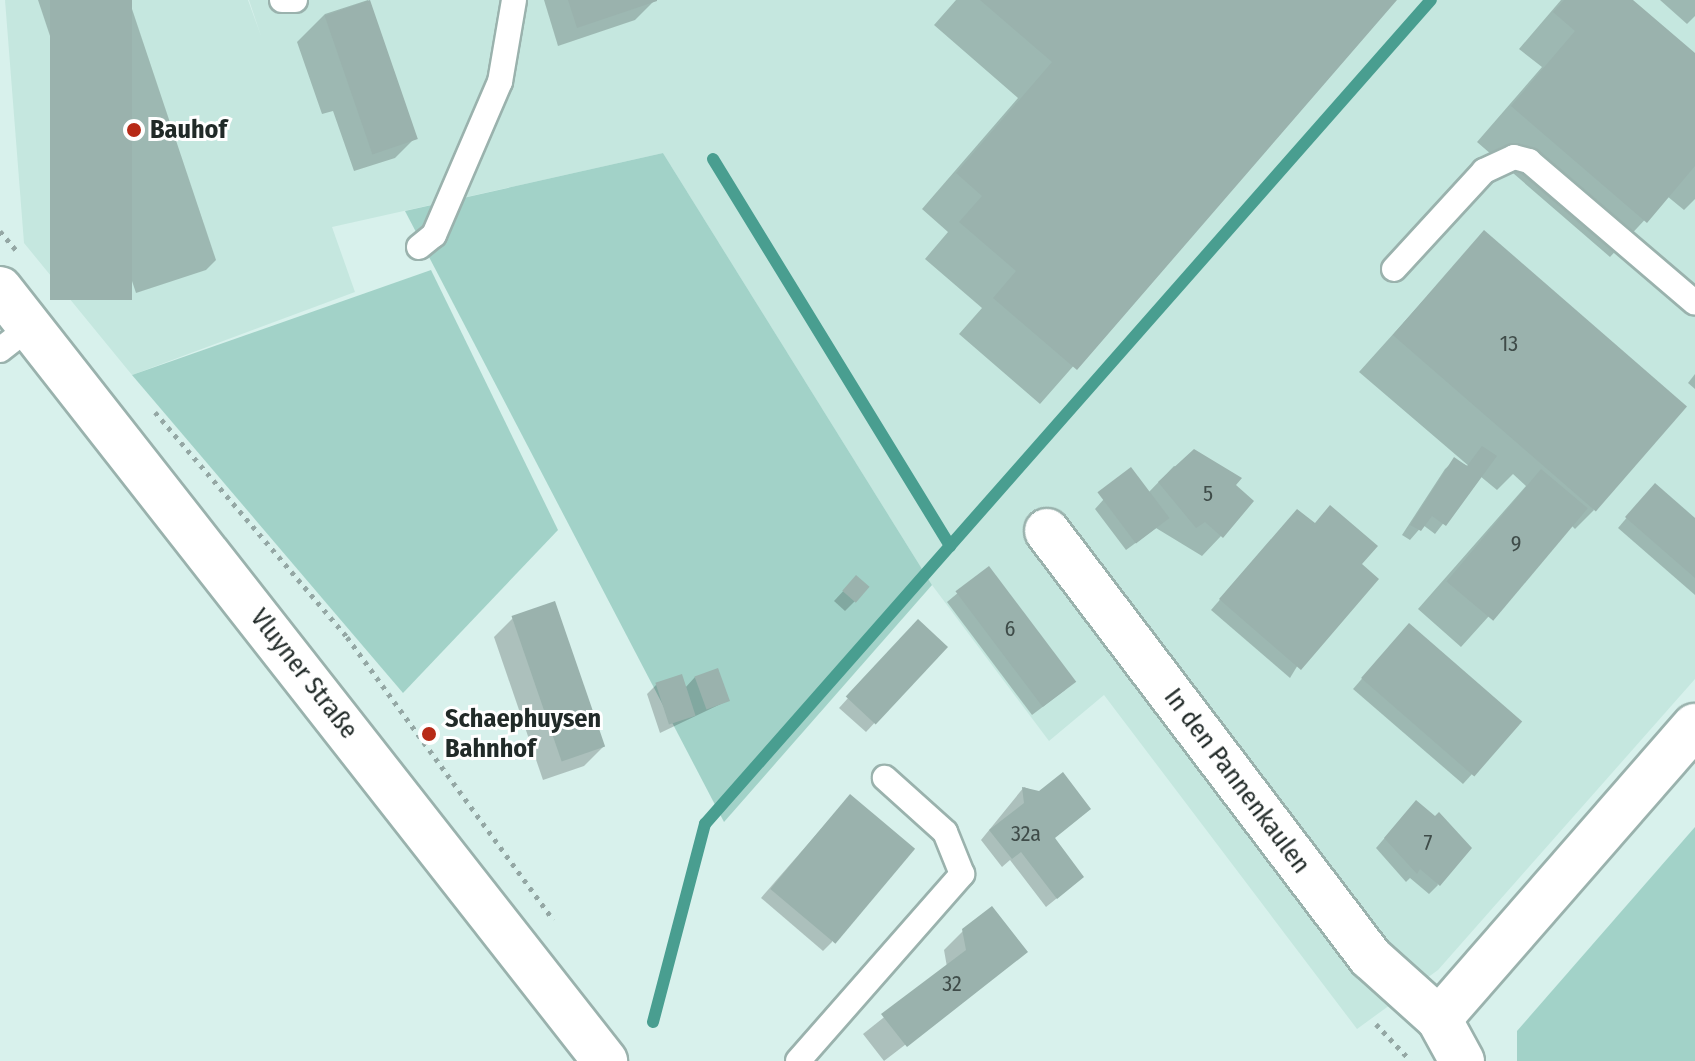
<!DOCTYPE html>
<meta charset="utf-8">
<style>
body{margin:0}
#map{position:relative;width:1695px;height:1061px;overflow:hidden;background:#d8f1ec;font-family:"Fira Sans Condensed",sans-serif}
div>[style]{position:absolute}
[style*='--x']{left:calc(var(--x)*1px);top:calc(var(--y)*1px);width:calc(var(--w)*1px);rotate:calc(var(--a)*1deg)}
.built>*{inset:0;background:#c5e7df}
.green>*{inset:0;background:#a2d2c8}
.shadow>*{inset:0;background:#0003}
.stream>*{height:12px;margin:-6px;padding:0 6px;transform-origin:6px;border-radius:6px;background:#499e90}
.building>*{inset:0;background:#9ab2ad;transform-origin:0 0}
.path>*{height:5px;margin-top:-2.5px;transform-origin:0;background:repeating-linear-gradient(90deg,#94a7a4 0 4px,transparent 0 10px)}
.roads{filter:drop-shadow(2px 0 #9ab2ad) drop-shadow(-2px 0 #9ab2ad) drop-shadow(0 2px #9ab2ad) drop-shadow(0 -2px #9ab2ad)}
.service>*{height:24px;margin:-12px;padding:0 12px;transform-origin:12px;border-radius:12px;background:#fff}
.minor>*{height:44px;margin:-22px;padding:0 22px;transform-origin:22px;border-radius:22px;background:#fff}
.secondary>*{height:44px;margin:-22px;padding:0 22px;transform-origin:22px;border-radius:22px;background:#fff}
.dots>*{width:22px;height:22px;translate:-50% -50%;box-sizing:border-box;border:4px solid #fff;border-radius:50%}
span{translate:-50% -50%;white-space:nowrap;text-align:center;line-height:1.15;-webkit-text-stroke:6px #fff;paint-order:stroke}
.number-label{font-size:22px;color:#3f4c49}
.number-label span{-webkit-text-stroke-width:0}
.poi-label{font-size:26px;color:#212a28;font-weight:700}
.left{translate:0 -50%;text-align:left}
.street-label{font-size:26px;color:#212a28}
</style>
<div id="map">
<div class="built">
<i style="clip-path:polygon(5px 0,248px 0,261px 36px,249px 0,1695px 0,1695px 679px,1438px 970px,1357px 1029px,1104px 695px,1049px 741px,932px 585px,663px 153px,332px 227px,355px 292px,132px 375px,24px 243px)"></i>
</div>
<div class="green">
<i style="clip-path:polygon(663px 153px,932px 585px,724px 822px,405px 211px)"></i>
<i style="clip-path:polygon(431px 270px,558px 530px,403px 693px,132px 375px)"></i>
<i style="clip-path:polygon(1695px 827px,1695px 1061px,1517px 1061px,1517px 1031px)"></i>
</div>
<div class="shadow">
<i style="clip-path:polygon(38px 0,129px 0,216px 260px,206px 270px,136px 293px)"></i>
<i style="clip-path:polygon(368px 0,415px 138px,395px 158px,354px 171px,333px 111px,322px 114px,297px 42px,325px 14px)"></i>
<i style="clip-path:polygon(544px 0,655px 0,635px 20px,558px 46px)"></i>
<i style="clip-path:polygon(956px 0,1395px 0,1040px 404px,959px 334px,982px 308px,925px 259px,948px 232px,922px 209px,1018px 98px,934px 25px)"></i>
<i style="clip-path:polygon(1561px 0,1630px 0,1695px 55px,1695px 199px,1684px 210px,1667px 196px,1610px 257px,1477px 142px,1542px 67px,1519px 49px)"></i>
<i style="clip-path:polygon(1660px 0,1695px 0,1695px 16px,1687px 24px)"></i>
<i style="clip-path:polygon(1484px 233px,1594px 510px,1575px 529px,1571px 525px,1461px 647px,1418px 609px,1526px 486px,1513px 474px,1497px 490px,1480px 476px,1435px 534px,1423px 525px,1410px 540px,1402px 535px,1445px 469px,1455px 460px,1470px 467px,1359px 372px)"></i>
<i style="clip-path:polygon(1695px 374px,1695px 389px,1688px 383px)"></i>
<i style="clip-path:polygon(1174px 466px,1233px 485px,1221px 536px,1202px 556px,1156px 528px,1126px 550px,1095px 509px,1122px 479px,1148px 493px)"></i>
<i style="clip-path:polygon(1646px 495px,1695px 521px,1695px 595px,1618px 528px)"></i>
<i style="clip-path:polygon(1288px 521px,1359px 564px,1290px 678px,1211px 610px)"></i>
<i style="clip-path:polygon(988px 568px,1065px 690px,1032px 715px,947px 602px)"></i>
<i style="clip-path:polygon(847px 587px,855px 601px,845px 611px,834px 601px)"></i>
<i style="clip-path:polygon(513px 618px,603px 747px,584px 766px,543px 780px,494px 637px)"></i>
<i style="clip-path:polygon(909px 631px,945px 647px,866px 732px,839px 708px)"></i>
<i style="clip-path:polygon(1400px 635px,1520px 721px,1463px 784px,1353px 689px)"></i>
<i style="clip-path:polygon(695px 677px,727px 701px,660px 733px,647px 694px,656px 685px,685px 688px)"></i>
<i style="clip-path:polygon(1024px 787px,1039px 793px,1072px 886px,1046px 907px,1010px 860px,1002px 867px,981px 840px)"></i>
<i style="clip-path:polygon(841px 806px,832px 942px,823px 951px,761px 898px)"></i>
<i style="clip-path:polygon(1407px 812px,1438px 885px,1429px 894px,1410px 878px,1406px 882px,1376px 848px)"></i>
<i style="clip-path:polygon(963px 931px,1026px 952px,884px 1061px,863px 1034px,947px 967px,944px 950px)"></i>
</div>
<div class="stream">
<i style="--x:713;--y:159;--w:454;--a:58.5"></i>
<i style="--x:653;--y:1022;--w:205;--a:-75.3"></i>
<i style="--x:705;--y:824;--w:1098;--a:-48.62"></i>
</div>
<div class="building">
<i style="left:50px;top:0;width:82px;height:300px"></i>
<i style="left:370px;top:0;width:147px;height:48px;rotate:71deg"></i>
<i style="clip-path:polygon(568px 0,657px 0,657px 1px,577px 28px)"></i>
<i style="clip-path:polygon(980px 0,1397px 0,1077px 370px,993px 298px,1016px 271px,959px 222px,982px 196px,956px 173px,1052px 62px)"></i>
<i style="clip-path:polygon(1564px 0,1633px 0,1695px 53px,1695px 166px,1647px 223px,1511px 106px,1575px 31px,1553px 12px)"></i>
<i style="left:1484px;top:230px;width:269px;height:139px;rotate:41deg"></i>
<i style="clip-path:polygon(1482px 446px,1497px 456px,1446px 526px,1432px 516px,1421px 531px,1410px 525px,1454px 457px,1467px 466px)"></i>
<i style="clip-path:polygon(1194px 449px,1242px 478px,1236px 485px,1254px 501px,1223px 538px,1205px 522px,1196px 528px,1158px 482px)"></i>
<i style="left:1131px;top:467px;width:64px;height:42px;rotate:53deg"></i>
<i style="left:1541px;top:469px;width:61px;height:147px;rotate:40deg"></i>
<i style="clip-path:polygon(1655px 483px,1695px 518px,1695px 578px,1625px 517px)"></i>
<i style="clip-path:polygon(1330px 505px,1378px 546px,1362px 564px,1379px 579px,1301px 670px,1219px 599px,1297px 509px,1315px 523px)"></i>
<i style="left:989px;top:566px;width:145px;height:42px;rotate:53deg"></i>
<i style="left:856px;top:575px;width:18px;height:21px;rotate:41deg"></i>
<i style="left:555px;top:601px;width:154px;height:46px;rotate:71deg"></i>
<i style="left:918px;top:619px;width:41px;height:106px;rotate:43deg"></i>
<i style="left:1409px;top:623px;width:150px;height:73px;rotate:41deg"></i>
<i style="left:718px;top:668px;width:35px;height:25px;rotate:70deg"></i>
<i style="left:682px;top:674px;width:44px;height:28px;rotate:72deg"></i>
<i style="clip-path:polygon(1063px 772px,1091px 809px,1055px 838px,1084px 877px,1057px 899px,1021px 852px,1012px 859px,989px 830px,1024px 803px,1022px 787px,1039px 791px)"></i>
<i style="left:850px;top:794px;width:85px;height:124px;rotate:40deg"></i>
<i style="clip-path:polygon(1416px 800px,1435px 816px,1439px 812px,1472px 848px,1440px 886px,1420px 869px,1417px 874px,1384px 838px)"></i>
<i style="clip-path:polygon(992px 906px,1028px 952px,907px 1047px,881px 1014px,966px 950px,962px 929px)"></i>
</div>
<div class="path">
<i style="--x:0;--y:231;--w:25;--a:50"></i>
<i style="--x:155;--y:412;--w:296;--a:49.5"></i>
<i style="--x:347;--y:637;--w:350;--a:53.9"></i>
<i style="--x:1376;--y:1024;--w:50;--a:46.6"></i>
</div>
<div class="roads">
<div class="service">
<i style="--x:282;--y:0;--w:13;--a:0"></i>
<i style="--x:419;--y:247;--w:19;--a:-39"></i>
<i style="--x:434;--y:235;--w:167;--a:-66.7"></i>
<i style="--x:500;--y:82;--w:83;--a:-80.3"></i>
<i style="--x:1394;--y:269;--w:133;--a:-47.4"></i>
<i style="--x:1484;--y:171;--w:33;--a:-25"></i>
<i style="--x:1514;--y:157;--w:16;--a:15"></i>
<i style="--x:1529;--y:161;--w:218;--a:40.5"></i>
<i style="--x:0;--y:350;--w:39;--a:-38"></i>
<i style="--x:798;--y:1061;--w:249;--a:-48.7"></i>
<i style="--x:962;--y:874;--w:45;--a:-112"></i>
<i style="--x:945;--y:832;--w:81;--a:-138"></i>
</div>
<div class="minor">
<i style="--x:1047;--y:531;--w:535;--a:52.83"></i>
<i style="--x:1370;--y:957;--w:93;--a:41.9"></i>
<i style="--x:1462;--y:1061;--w:48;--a:-118.7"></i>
<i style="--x:1439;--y:1019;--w:389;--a:-48.9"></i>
</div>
<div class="secondary">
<i style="--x:0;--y:289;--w:981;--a:51.91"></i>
</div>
</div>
<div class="dots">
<i style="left:134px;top:130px;background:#b72a17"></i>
<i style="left:429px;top:734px;background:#b72a17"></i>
</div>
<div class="number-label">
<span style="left:1509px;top:344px">13</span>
<span style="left:1208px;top:494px">5</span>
<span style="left:1516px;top:544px">9</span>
<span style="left:1010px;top:629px">6</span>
<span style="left:1026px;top:834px">32a</span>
<span style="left:1428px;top:843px">7</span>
<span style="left:952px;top:984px">32</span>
</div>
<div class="poi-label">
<span class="left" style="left:150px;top:130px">Bauhof</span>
<span class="left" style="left:445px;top:734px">Schaephuysen<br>Bahnhof</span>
</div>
<div class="street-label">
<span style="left:304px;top:674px;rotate:52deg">Vluyner Straße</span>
<span style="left:1237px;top:781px;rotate:53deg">In den Pannenkaulen</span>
</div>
</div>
